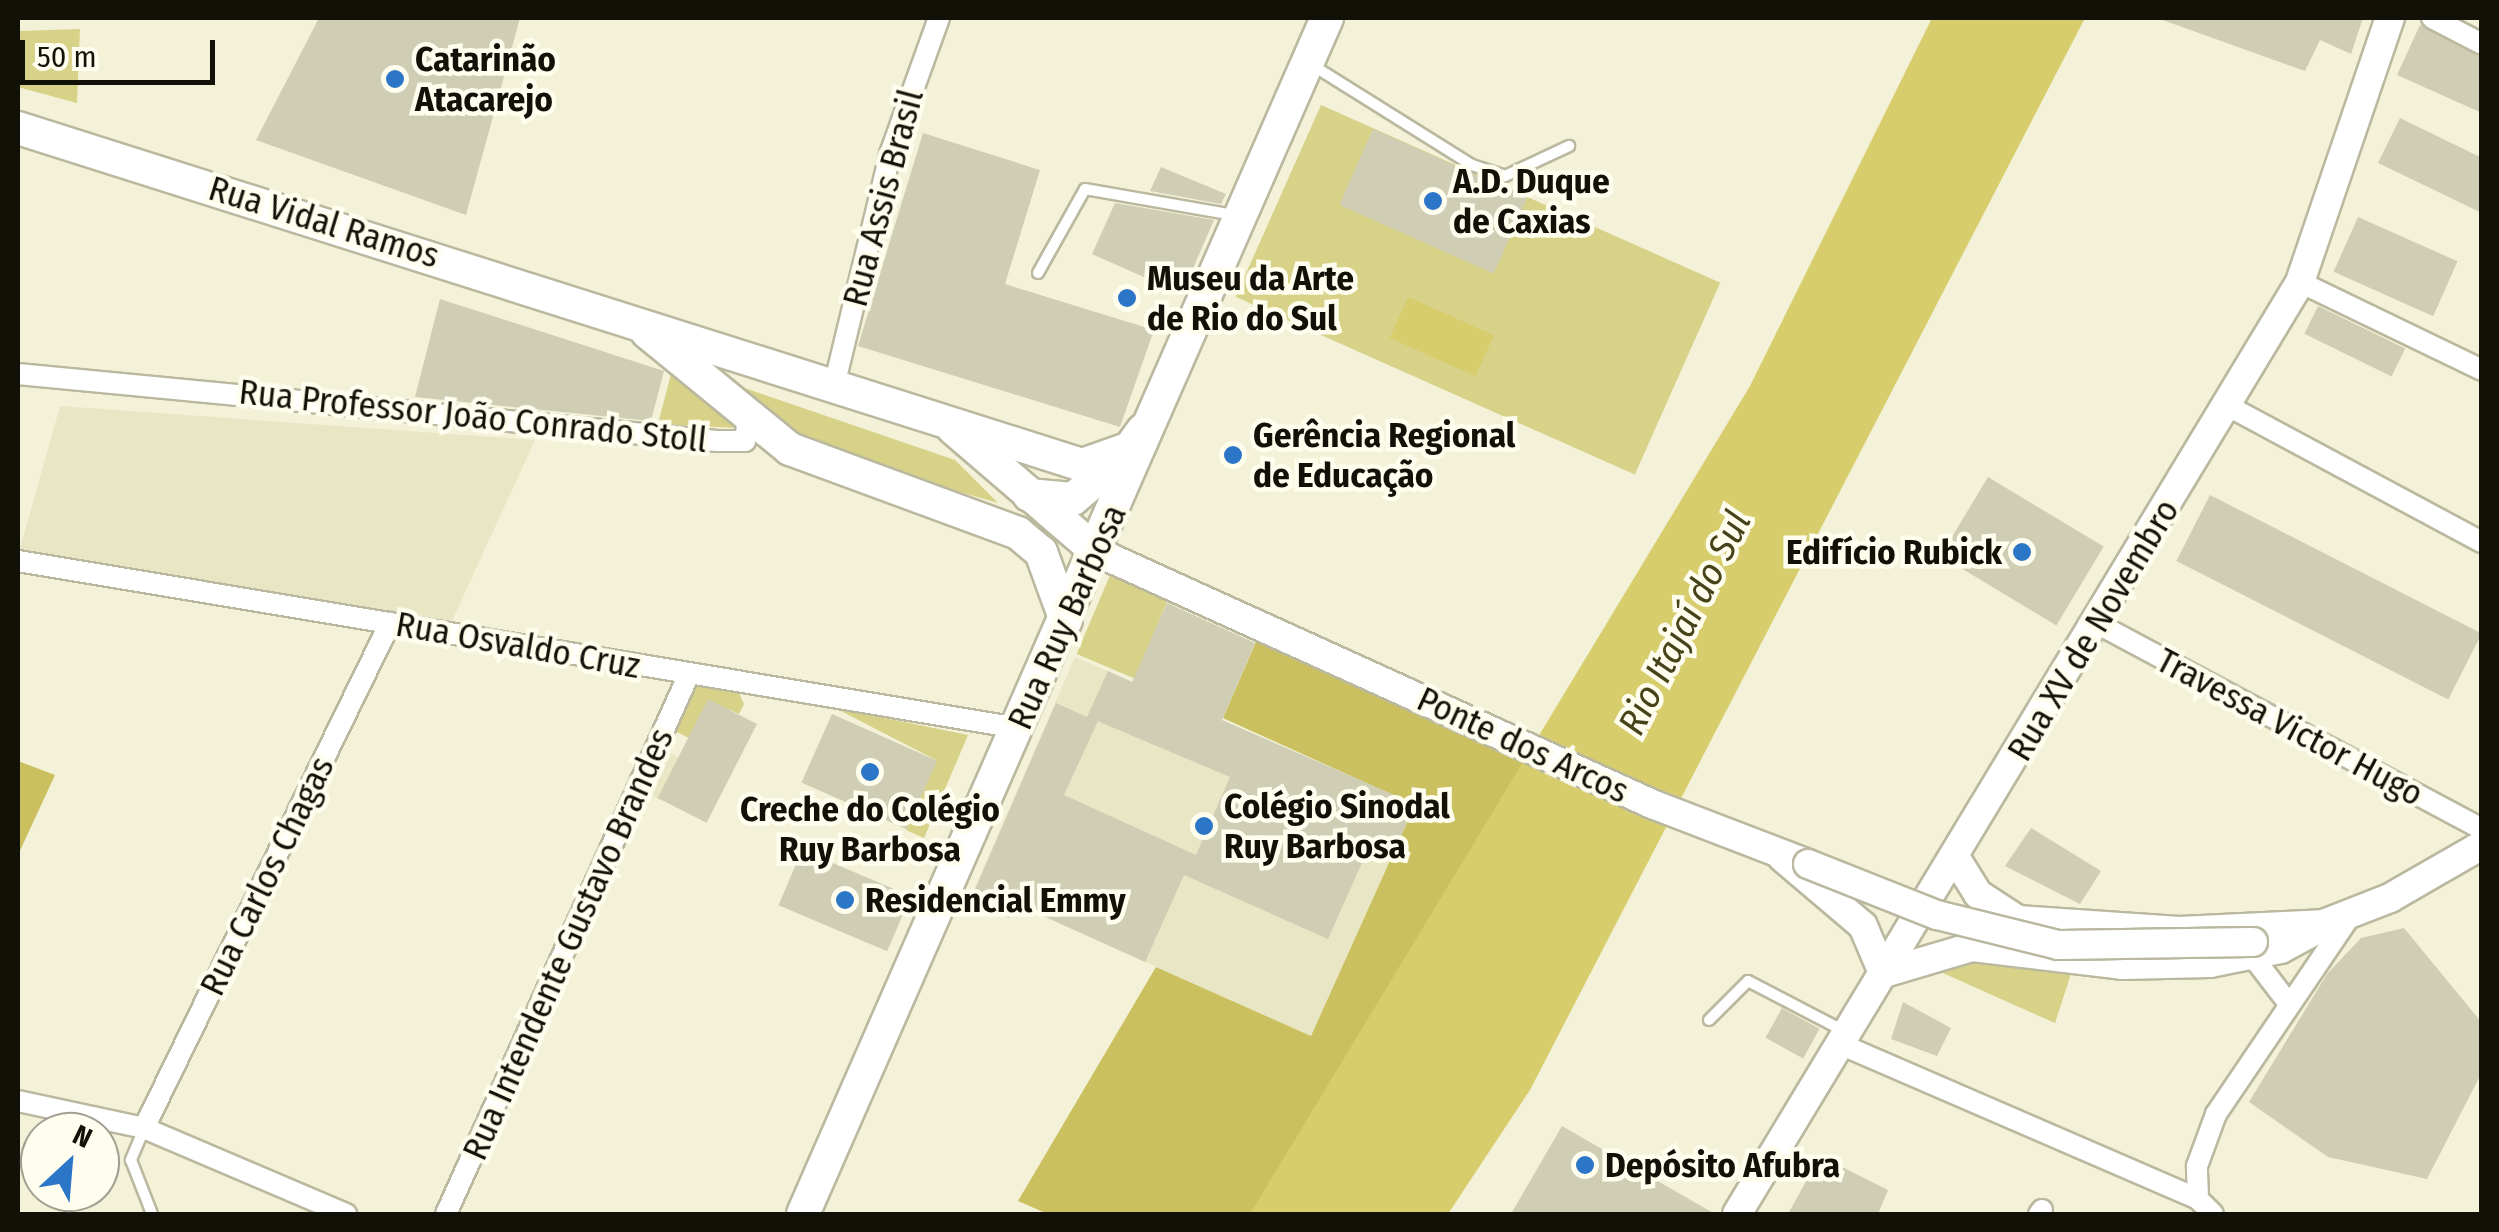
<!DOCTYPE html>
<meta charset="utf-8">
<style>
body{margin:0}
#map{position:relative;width:2499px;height:1232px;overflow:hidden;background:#f3f1d7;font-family:"Fira Sans Condensed",sans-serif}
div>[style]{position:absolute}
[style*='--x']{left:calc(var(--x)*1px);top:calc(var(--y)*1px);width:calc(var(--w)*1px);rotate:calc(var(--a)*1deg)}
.built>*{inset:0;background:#e8e6c5;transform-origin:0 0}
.green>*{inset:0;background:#d8d188;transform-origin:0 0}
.forest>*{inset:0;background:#cbc060}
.water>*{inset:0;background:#d7cd6d;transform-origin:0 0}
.building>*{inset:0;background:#cfcdb4;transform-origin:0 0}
.roads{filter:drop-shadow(2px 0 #bab89f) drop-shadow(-2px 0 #bab89f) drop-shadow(0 2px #bab89f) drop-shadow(0 -2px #bab89f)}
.service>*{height:10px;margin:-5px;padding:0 5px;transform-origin:5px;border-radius:5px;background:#fff}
.minor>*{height:20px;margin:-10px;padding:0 10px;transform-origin:10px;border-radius:10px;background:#fff}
.secondary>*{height:28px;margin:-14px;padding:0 14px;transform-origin:14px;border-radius:14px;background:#fff}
.primary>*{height:32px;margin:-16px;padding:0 16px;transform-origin:16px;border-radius:16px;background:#fff}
.bridges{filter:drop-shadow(2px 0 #bab89f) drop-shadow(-2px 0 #bab89f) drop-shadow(0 2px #bab89f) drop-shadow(0 -2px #bab89f)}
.secondary-bridge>*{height:28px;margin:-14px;padding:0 14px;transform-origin:14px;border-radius:14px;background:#fff}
.dots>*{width:28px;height:28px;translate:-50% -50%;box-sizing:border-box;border:5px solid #fefdee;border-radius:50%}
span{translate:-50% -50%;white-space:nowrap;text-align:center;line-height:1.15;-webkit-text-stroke:9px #fefdee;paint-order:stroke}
.poi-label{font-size:35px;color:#121108;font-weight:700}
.left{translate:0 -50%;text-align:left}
.right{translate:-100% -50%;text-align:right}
.street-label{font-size:35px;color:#121108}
.water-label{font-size:38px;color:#464219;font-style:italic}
.frame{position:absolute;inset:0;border:20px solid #121108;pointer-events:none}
.north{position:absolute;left:20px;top:1112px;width:100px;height:100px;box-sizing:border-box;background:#fefdee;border:2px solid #a09f92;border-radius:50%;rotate:26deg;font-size:28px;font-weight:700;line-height:40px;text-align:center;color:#121108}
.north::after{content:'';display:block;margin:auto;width:35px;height:45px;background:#2b76c6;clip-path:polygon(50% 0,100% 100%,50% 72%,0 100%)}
.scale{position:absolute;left:20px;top:40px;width:195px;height:45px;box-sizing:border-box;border:5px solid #121108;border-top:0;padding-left:12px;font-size:30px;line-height:35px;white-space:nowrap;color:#121108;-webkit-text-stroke:8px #fefdee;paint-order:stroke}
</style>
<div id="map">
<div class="built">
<i style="clip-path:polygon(60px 406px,535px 440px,449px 627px,18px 556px)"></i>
<i style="clip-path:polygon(1075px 657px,1415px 804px,1311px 1036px,1016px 904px,1009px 918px,969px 901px)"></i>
<i style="left:664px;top:750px;width:18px;height:46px;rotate:27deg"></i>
</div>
<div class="green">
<i style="clip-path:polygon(80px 29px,77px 103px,18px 87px,19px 31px)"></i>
<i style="left:1321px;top:105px;width:437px;height:210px;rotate:24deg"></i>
<i style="clip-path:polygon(671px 374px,737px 419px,736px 428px,658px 424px)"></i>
<i style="clip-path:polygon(727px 382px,955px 460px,998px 503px,796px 444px)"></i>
<i style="left:1111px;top:573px;width:63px;height:88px;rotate:23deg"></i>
<i style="clip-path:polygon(695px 683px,739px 693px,744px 704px,739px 714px,708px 700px,689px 738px,673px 730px)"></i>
<i style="clip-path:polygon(835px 708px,968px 735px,924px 838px,906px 830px,936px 760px)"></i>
<i style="clip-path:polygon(1938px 952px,2071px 974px,2055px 1023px,1925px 965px)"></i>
</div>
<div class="forest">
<i style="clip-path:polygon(1258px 637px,1533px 750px,1253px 1214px,1048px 1214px,1018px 1201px,1156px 967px,1311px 1036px,1415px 805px,1223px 718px)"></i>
<i style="clip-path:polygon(18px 761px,55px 775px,18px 855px)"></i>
</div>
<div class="water">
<i style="clip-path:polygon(1932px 18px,2085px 18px,1530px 1090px,1448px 1214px,1250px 1214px,1750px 386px)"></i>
<i style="left:1408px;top:297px;width:94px;height:45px;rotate:24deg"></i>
</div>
<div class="building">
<i style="clip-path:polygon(319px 18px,520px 18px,466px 215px,256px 140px)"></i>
<i style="clip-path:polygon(2157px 18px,2363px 18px,2351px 54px,2320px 40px,2305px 71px)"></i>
<i style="clip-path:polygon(2420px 25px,2482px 58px,2482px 113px,2397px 75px)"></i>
<i style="clip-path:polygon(2400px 118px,2482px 158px,2482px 213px,2378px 163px)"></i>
<i style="left:1373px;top:129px;width:169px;height:83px;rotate:24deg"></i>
<i style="clip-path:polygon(923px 133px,1040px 170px,1005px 284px,1154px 330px,1120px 427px,858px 346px)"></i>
<i style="clip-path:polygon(1161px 167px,1226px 194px,1221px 204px,1150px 191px)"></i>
<i style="clip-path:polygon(1115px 203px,1214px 220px,1182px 294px,1092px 254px)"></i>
<i style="left:2358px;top:217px;width:109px;height:60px;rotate:24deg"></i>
<i style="clip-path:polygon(440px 299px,664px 371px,651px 421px,415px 397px)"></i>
<i style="left:2318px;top:306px;width:97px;height:31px;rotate:26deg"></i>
<i style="left:1988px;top:477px;width:135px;height:92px;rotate:31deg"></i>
<i style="left:2210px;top:495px;width:305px;height:74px;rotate:27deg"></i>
<i style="clip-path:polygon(evenodd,1167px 603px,1255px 643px,1222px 720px,1415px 804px,1396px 847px,1373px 838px,1328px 939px,1184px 875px,1145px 962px,1015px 903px,1009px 918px,970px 901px,1056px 703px,1087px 717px,1108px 671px,1132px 682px,1167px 603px,1088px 717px,1230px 777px,1196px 855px,1064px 795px,1098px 721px,1088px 717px)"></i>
<i style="left:708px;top:699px;width:55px;height:111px;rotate:27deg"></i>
<i style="left:832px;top:714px;width:115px;height:75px;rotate:24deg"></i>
<i style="clip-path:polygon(2031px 828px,2101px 871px,2080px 904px,2005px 866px)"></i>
<i style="left:802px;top:850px;width:118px;height:60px;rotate:23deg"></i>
<i style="clip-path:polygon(2404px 928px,2482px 1023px,2482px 1072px,2427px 1179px,2328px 1157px,2249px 1102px,2327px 974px,2361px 938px)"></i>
<i style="clip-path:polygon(1903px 1002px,1951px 1028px,1937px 1056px,1891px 1039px)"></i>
<i style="left:1782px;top:1008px;width:43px;height:34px;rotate:29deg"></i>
<i style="clip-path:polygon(1562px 1126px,1715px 1214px,1511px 1214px)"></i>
<i style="clip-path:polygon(1820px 1156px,1888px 1190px,1878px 1214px,1788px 1214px)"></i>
</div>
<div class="roads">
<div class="service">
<i style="--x:1312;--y:65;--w:189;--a:32"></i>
<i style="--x:1472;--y:165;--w:35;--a:18"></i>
<i style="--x:1505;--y:176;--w:71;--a:-25.1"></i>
<i style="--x:1038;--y:273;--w:96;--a:-60.8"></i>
<i style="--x:1085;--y:189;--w:151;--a:9.9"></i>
<i style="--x:1709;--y:1020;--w:55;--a:-45"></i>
<i style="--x:1748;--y:981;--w:110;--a:27.5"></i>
<i style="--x:144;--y:1129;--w:34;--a:113"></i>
<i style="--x:131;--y:1160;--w:58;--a:68.7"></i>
</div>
<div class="minor">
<i style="--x:2432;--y:18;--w:56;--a:27.5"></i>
<i style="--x:2300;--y:282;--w:202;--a:25.8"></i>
<i style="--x:18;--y:374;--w:702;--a:5.48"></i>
<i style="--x:717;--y:441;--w:28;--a:0"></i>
<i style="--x:745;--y:441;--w:25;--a:-83"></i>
<i style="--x:835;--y:382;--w:235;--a:-76.4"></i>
<i style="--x:890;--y:154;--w:145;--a:-70.2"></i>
<i style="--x:2228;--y:406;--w:288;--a:28.2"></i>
<i style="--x:18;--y:561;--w:1014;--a:9.48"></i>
<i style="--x:2098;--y:624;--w:435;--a:28.1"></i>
<i style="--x:2253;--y:957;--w:54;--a:52.5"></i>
<i style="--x:1840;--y:1044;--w:390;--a:23.4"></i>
<i style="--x:2198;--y:1199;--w:21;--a:45"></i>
<i style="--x:18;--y:1101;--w:129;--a:12.1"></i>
<i style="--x:144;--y:1128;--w:220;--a:23.1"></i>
<i style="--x:144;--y:1128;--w:562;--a:-64.03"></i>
<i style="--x:2198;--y:1199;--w:33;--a:-92"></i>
<i style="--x:2197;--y:1166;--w:55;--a:-69.9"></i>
<i style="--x:2216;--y:1114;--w:239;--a:-55.9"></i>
<i style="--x:446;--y:1214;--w:592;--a:-65.77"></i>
<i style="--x:2039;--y:1214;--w:5;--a:-53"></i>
</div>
<div class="secondary">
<i style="--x:1097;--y:552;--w:610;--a:24.42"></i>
<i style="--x:1652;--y:804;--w:167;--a:21"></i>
<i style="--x:1782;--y:857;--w:106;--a:40.4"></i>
<i style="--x:1863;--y:926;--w:51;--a:66.9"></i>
<i style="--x:1955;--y:857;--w:44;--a:58.1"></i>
<i style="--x:1978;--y:894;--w:48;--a:33"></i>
<i style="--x:2018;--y:920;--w:161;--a:3.9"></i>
<i style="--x:2179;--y:931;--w:148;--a:-2.7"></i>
<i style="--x:2313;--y:928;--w:83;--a:-21.3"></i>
<i style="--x:2390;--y:898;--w:106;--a:-29.9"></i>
<i style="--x:1884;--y:973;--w:92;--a:-16.5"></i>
<i style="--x:1972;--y:947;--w:151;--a:6.8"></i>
<i style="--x:2122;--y:965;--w:88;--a:-1.3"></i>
<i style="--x:2210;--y:963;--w:72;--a:-11.2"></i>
<i style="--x:2281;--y:949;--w:52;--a:-28.5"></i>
<i style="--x:1737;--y:1214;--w:1089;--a:-58.86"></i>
<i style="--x:2300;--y:282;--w:279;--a:-71.2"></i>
</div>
<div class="primary">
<i style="--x:18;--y:128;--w:1116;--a:17.57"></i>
<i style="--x:1082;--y:465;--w:51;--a:-19.5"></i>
<i style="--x:1130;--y:448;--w:22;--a:-54"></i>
<i style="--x:647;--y:332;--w:185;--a:39.3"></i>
<i style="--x:790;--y:449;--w:243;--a:20.2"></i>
<i style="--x:1018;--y:533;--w:30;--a:40"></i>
<i style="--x:1041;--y:552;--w:73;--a:70.1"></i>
<i style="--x:953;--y:428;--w:190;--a:40.7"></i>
<i style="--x:1029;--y:495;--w:44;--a:5.2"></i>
<i style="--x:1073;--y:499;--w:70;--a:-40.3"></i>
<i style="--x:803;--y:1214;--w:1306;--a:-66.34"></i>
</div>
</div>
<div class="bridges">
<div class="secondary-bridge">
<i style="--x:1808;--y:864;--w:139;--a:21.6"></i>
<i style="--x:1937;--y:915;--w:125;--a:13.9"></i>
<i style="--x:2058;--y:945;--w:195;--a:-0.9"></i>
</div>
</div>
<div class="dots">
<i style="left:395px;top:79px;background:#2b76c6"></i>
<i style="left:1433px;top:201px;background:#2b76c6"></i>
<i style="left:1127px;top:298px;background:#2b76c6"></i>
<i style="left:1233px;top:455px;background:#2b76c6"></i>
<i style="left:2022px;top:552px;background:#2b76c6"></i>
<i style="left:870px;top:772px;background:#2b76c6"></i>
<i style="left:1204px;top:826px;background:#2b76c6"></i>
<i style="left:845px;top:900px;background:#2b76c6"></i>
<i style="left:1585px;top:1165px;background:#2b76c6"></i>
</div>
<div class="poi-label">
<span class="left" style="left:415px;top:79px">Catarinão<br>Atacarejo</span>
<span class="left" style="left:1453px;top:201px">A.D. Duque<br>de Caxias</span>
<span class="left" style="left:1147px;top:298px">Museu da Arte<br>de Rio do Sul</span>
<span class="left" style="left:1253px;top:455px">Gerência Regional<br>de Educação</span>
<span class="right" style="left:2002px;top:552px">Edifício Rubick</span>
<span class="left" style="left:1224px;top:826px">Colégio Sinodal<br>Ruy Barbosa</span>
<span style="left:870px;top:829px">Creche do Colégio<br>Ruy Barbosa</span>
<span class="left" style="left:865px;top:900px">Residencial Emmy</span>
<span class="left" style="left:1605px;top:1165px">Depósito Afubra</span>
</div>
<div class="street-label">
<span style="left:883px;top:198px;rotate:-75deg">Rua Assis Brasil</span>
<span style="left:324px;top:222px;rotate:17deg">Rua Vidal Ramos</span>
<span style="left:473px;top:416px;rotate:6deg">Rua Professor João Conrado Stoll</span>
<span style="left:1067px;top:617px;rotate:-66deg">Rua Ruy Barbosa</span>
<span style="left:2093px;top:630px;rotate:-59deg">Rua XV de Novembro</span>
<span style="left:518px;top:645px;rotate:10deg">Rua Osvaldo Cruz</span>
<span style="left:2290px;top:727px;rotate:28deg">Travessa Victor Hugo</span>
<span style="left:1523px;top:745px;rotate:25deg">Ponte dos Arcos</span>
<span style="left:267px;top:876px;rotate:-64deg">Rua Carlos Chagas</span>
<span style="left:568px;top:944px;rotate:-66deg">Rua Intendente Gustavo Brandes</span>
</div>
<div class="water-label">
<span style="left:1685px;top:623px;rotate:-63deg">Rio Itajaí do Sul</span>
</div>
<div class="frame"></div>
<div class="north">N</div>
<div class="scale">50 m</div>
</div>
